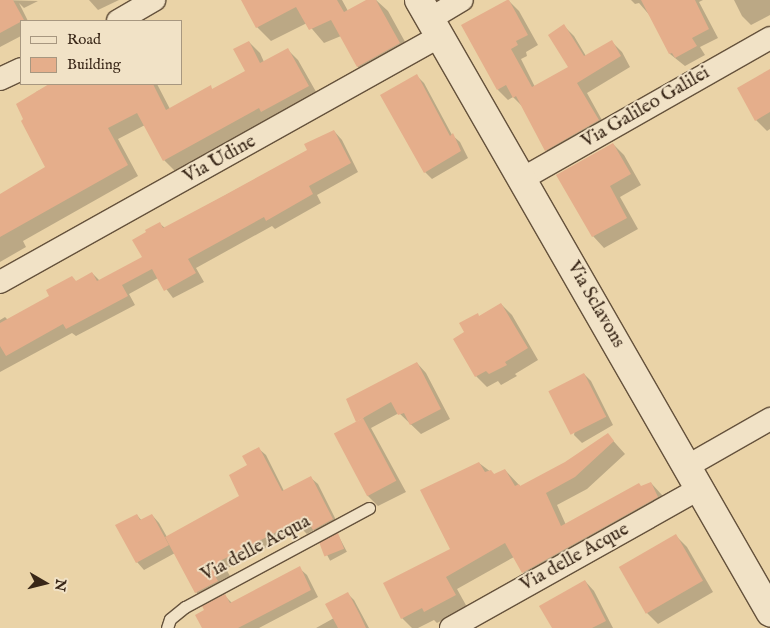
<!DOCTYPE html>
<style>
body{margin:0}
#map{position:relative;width:770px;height:628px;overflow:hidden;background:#ead3a7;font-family:"IM FELL English",serif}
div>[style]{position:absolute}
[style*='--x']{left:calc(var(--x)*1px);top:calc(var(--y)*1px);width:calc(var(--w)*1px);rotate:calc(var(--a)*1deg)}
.shadow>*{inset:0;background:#0003;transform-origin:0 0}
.building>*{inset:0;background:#e5ae8b;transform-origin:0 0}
.roads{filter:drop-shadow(1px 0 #65523c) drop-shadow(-1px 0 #65523c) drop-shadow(0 1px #65523c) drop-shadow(0 -1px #65523c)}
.lane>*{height:11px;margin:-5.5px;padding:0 5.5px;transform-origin:5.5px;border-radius:5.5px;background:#f1e2c6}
.street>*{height:22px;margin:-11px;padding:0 11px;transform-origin:11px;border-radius:11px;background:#f1e2c6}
.secondary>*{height:28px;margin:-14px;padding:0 14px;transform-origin:14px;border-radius:14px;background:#f1e2c6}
span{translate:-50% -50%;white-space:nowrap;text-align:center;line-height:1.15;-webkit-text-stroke:4px #f1e2c6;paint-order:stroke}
.street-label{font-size:19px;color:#392718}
.legend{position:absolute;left:20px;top:20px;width:162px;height:65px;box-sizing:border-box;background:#f1e2c6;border:1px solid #a79780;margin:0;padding:6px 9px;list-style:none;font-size:15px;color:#392718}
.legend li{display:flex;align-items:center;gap:10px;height:25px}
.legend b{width:25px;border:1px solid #a79780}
.north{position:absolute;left:20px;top:558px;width:50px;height:50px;-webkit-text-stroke:4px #f1e2c6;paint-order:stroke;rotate:98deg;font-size:14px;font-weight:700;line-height:20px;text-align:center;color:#392718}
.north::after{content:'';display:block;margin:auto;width:18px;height:22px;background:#392718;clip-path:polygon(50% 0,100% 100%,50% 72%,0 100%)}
</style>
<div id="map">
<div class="shadow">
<i style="clip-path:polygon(0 0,38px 1px,24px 8px,19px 3px,28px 21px,21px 21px,21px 36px,0 47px)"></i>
<i style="clip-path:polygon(89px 0,119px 0,98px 10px)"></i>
<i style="clip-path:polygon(243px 0,342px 0,348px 11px,368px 0,376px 0,388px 11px,414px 58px,372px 81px,358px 67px,341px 36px,324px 43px,307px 23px,271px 41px,257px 27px)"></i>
<i style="clip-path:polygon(631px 0,703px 0,699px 2px,718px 38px,700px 47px,705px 55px,685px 66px,670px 54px,652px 18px,639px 3px,635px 4px)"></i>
<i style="clip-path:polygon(734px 0,770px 0,770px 15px,751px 25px,742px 16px)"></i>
<i style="clip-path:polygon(509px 1px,519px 11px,538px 45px,526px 52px,527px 56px,521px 59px,535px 87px,570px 67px,564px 26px,574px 36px,586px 56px,612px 42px,622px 52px,630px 67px,587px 93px,608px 131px,556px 161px,546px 150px,522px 106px,513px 97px,508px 100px,498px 90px)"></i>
<i style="clip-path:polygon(249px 42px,260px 53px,264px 62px,288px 50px,298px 60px,319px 97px,269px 119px,175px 171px,164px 160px,145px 125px,118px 139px,138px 176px,23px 241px,26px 247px,0 262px,0 196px,46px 168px,36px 92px,52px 84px,157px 84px,170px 109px,210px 87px,213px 90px,246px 72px)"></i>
<i style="clip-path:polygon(770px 71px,770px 129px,767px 131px,756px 120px)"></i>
<i style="clip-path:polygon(417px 76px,424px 83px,452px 135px,460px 142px,468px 158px,432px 179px,425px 172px)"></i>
<i style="clip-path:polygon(334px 131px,342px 140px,358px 172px,317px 195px,321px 203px,275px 229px,272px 226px,196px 268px,204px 282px,173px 298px,158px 278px,129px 294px,135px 305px,76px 336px,72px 333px,0 372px,0 320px,5px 317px,8px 320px,92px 273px,100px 281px,144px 258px,159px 223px,165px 228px,309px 150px)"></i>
<i style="clip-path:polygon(613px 144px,624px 155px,641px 185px,620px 197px,638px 229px,604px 248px,593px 236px)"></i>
<i style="clip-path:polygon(501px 304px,512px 315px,538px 360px,515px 374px,517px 376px,501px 385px,498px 381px,487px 387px,476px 376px,465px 332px,479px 317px)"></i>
<i style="clip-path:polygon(417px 363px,426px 373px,450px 419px,421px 434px,399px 413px,371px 428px,406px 492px,378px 506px,367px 495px,359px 422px)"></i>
<i style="clip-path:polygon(584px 374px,591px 381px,613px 425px,582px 443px,574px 435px)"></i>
<i style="clip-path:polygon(608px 435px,625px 454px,587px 489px,557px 505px,566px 525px,651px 483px,662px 495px,669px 509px,535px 584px,523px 572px,514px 557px,457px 589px,467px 607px,437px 623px,434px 620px,418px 628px,412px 628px,402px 618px,452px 549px,479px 463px,495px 475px,505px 470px,521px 487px,566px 463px)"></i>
<i style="clip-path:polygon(259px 449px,266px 455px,284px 491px,311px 478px,318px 484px,339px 526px,320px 536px,314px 530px,307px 534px,302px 529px,226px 569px,230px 576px,220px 581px,224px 588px,203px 599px,196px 592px,175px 553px,144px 570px,137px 562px,137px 515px,142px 521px,152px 515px,159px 523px,167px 537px,241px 497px,249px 466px)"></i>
<i style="left:338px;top:535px;width:19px;height:19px;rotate:62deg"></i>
<i style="clip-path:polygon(676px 536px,687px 547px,713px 592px,658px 624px,647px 613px)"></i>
<i style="clip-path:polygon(299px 568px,307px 575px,318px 597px,259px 628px,203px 628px,225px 596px,232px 603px)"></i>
<i style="clip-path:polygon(585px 581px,594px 591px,613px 628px,553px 628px)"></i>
<i style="clip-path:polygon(347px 593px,354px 600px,369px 628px,316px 628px,334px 618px)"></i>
</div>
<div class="building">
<i style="clip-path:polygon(0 0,13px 0,24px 20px,0 33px)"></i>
<i style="clip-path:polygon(241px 0,337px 0,344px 12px,366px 0,376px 0,400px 43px,357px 67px,331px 20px,309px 30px,296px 7px,256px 28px)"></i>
<i style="clip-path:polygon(507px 0,509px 0,528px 35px,516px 41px,518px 45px,511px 49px,532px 87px,568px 67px,548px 35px,564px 24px,584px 56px,612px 40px,621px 56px,577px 83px,599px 120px,545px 151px,516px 96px,513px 98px,506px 85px,497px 90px,461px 25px)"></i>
<i style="clip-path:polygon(641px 0,695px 0,709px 29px,692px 38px,697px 46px,675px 58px,672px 53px,669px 54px)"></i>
<i style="clip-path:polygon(249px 41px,260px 63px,288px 48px,309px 86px,261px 112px,259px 108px,163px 161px,137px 113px,108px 128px,128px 165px,0 237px,0 194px,45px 167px,21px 121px,23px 119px,16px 104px,49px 84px,153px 84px,166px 110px,211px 85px,212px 89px,245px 71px,233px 49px)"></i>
<i style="clip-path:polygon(770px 69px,770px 112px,755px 121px,737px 88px)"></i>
<i style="clip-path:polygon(417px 74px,450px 136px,453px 133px,461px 151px,424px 173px,380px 95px)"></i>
<i style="clip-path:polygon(334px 130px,351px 163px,309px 186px,313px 194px,266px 221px,264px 217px,188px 259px,196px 273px,164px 291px,152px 269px,122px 285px,128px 296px,66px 329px,63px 324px,6px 356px,0 346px,0 323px,49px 296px,46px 290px,72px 276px,76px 281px,92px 272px,97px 281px,142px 257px,132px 240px,146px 232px,145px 230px,160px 222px,163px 228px,225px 195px,307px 150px,304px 144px)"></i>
<i style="clip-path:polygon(613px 143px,631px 174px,610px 186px,627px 218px,592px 237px,556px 175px)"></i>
<i style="clip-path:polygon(501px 303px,528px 348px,505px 362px,507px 365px,489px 374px,486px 371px,475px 377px,453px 339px,464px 332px,459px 323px,478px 313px,479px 316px)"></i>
<i style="clip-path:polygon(417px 362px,441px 409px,410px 425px,404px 413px,398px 415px,391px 402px,356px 422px,346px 399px)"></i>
<i style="left:584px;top:373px;width:49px;height:40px;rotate:63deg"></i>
<i style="left:363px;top:418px;width:71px;height:33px;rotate:62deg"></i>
<i style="clip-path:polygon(608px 433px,614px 441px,575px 477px,546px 493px,561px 526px,639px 483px,641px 486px,651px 482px,658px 497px,522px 573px,505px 543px,446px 577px,456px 595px,424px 612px,422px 608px,401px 619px,383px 583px,450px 549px,420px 490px,479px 462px,485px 472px,491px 470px,494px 474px,505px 469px,515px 486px,519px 484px,520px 486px,565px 462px)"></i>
<i style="clip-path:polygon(259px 447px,282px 491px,311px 476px,333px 519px,313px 530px,309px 523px,299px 528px,296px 522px,220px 561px,224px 569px,214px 574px,218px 581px,195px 593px,165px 537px,239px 496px,229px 475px,247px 465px,242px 456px)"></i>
<i style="clip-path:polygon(137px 514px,140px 520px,152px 514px,169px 545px,136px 563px,115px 525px)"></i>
<i style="left:338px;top:533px;width:17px;height:21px;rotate:69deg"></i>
<i style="left:676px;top:534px;width:54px;height:66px;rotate:60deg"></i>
<i style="clip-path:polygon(300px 566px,311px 590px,238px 628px,202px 628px,195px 615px,204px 610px,202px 606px,225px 594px,230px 603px)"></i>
<i style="clip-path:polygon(585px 580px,606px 621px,592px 628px,552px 628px,539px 606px)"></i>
<i style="clip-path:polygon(348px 592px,360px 615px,366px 628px,338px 628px,325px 604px)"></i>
</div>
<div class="roads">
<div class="lane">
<i style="--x:167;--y:628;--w:9;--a:-72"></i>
<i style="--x:170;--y:619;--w:19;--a:-39"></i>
<i style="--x:185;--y:607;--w:209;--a:-28.3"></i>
</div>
<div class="street">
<i style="--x:430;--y:19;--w:37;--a:-31"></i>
<i style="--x:118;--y:21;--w:42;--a:-30.3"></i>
<i style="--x:0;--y:79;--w:23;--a:-25"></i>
<i style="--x:522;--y:179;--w:285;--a:-29.6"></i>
<i style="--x:0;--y:282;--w:504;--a:-29.21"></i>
<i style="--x:686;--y:467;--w:97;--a:-29.7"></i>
<i style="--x:451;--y:628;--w:284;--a:-29.3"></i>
</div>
<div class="secondary">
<i style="--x:419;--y:0;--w:706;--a:60.16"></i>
</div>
</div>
<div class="street-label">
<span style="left:646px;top:108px;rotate:-30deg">Via Galileo Galilei</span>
<span style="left:220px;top:160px;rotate:-29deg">Via Udine</span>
<span style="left:595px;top:305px;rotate:60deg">Via Sclavons</span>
<span style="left:256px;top:549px;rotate:-28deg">Via delle Acqua</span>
<span style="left:575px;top:558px;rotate:-29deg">Via delle Acque</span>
</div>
<ul class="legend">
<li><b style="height:6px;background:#f1e2c6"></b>Road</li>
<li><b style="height:14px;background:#e5ae8b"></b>Building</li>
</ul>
<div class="north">N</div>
</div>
